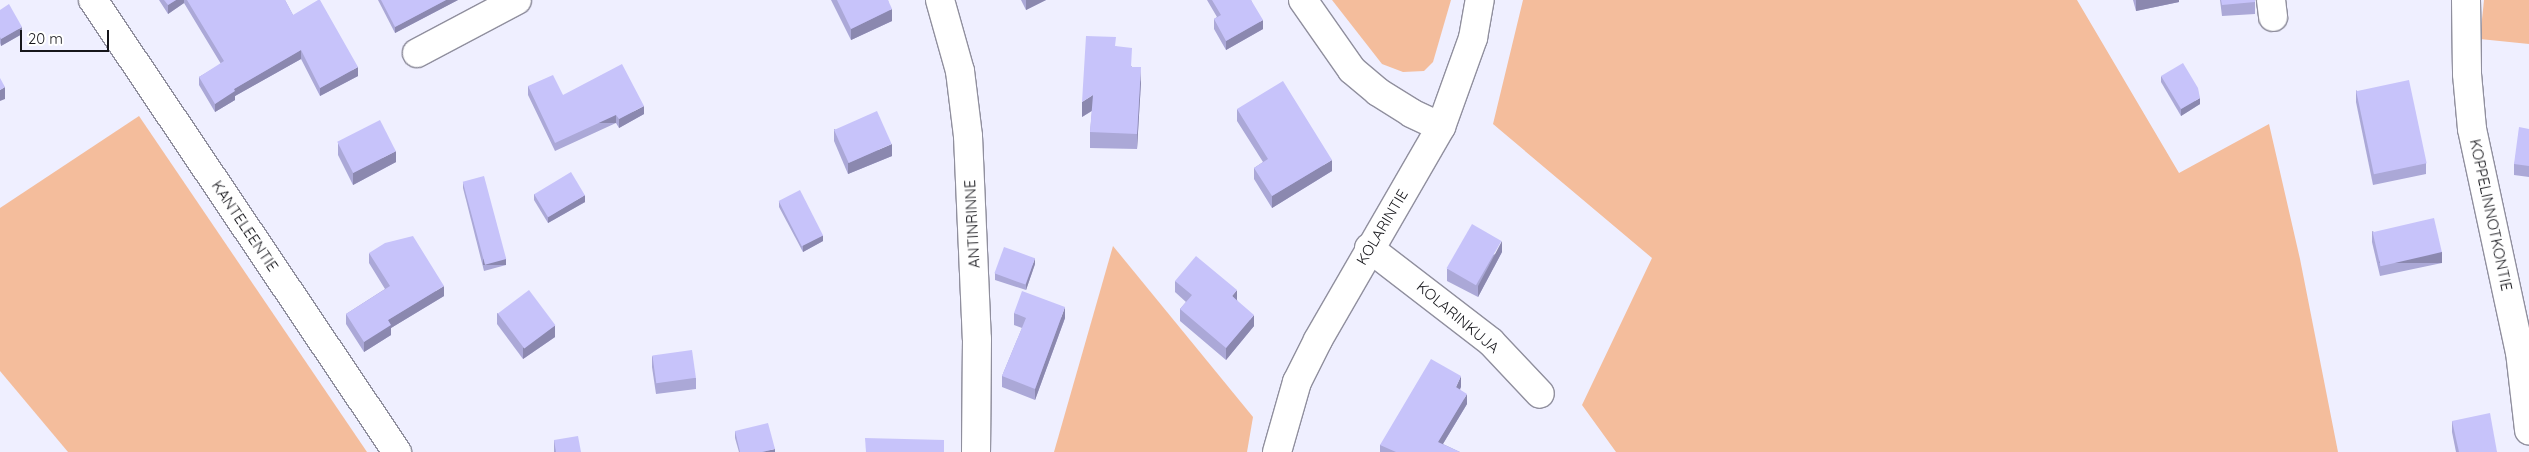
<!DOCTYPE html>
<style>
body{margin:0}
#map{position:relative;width:2529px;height:452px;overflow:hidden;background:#efefff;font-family:Quicksand,sans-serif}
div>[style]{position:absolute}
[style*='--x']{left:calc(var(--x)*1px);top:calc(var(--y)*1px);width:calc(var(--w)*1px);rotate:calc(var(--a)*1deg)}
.green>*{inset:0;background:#f4bd9c}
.roads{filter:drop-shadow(1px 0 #908f9e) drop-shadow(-1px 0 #908f9e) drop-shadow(0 1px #908f9e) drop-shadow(0 -1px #908f9e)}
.minor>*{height:28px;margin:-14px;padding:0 14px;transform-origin:14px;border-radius:14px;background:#fff}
.wall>*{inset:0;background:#aba8d7}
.shaded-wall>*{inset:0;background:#8b88af;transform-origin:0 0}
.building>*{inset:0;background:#c7c3fa;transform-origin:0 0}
span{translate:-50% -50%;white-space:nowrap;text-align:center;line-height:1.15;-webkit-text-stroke:4px #fff;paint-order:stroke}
.street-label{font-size:15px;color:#16161b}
.scale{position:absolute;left:20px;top:30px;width:89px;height:22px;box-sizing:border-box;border:2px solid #16161b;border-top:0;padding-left:6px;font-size:15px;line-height:18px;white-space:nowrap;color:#16161b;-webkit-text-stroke:4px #fff;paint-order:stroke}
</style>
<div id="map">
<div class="green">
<i style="clip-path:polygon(1332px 0,1451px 0,1433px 62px,1424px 71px,1403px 72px,1382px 64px)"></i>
<i style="clip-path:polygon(1523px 0,2077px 0,2179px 173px,2269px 124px,2300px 259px,2338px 452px,1616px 452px,1582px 405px,1652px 258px,1493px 124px)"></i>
<i style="clip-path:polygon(2484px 0,2529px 0,2529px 44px,2480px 39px)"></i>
<i style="clip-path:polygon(139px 116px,367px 452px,68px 452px,0 371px,0 208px)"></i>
<i style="clip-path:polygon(1113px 246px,1253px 417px,1247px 452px,1054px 452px)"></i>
</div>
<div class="roads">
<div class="minor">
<i style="--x:93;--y:0;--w:545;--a:56.08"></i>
<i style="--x:940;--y:0;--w:74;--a:74.3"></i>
<i style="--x:960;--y:71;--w:65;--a:83"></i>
<i style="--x:968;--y:136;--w:203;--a:87.5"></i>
<i style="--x:977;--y:339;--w:113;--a:90.5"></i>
<i style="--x:1303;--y:0;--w:85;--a:55"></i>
<i style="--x:1352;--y:70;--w:34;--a:40"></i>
<i style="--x:1378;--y:92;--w:39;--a:32"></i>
<i style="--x:1411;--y:113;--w:33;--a:25"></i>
<i style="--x:2271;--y:0;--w:17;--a:83"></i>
<i style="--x:2466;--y:0;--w:74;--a:89.2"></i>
<i style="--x:2467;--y:74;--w:55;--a:84.8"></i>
<i style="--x:2472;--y:129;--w:228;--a:77.9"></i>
<i style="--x:2520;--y:352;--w:79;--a:83.4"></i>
<i style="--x:417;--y:53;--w:113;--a:-27.9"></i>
<i style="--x:1369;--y:248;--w:154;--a:37.6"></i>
<i style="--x:1491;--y:342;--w:71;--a:46.7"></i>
<i style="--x:1277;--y:452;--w:73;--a:-74.1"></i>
<i style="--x:1297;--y:382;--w:47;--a:-63.4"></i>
<i style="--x:1318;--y:340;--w:246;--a:-60"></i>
<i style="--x:1441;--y:127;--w:95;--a:-70.2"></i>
<i style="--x:1473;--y:38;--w:39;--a:-80"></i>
</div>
</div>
<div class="wall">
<i style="clip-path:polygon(159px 0,285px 0,293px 15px,358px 76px,320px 96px,301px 59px,235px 96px,235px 100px,215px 112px,199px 85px,199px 77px,221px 64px,184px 3px,168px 14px)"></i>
<i style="clip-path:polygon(378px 0,458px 0,395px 33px)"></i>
<i style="clip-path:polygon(831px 0,888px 0,892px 21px,851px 40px)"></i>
<i style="clip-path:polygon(1021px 0,1046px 0,1026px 10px)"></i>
<i style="clip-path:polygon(1207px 0,1251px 0,1263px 29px,1226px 50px,1214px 29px,1214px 19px,1217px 17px)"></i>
<i style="clip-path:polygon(2133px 0,2179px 0,2179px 2px,2136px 11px)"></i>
<i style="clip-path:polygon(2220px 0,2255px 0,2255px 14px,2222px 16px)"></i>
<i style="clip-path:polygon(0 10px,22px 34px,1px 46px,0 43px)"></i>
<i style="clip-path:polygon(1116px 46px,1132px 67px,1141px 82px,1137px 149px,1090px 148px,1090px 132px,1092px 111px,1082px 117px)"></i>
<i style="clip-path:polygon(2161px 76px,2200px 104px,2181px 116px,2161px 82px)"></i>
<i style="clip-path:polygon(528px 86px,563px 95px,644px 114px,619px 128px,616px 123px,555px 151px,528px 95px)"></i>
<i style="clip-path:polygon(2356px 90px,2426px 163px,2426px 174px,2373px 185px,2356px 102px)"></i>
<i style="clip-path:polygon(1237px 109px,1332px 171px,1272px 208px,1254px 179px,1254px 168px,1263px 162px,1237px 121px)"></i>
<i style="clip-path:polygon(834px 129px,892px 156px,848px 174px,834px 141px)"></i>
<i style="clip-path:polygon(2529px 129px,2529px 177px,2514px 175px,2514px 164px)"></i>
<i style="clip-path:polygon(338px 143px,396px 162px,353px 185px,338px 155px)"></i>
<i style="clip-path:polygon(463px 182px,506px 265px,484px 271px,463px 188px)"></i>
<i style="clip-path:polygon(534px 194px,585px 202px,548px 223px,534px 200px)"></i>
<i style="clip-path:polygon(779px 201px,823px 241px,803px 252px,779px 207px)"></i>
<i style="clip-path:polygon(2372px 231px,2442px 263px,2380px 276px,2372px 242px)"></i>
<i style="clip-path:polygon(1502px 252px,1478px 297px,1447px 281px,1447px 269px)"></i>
<i style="clip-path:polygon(369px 253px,444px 296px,391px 328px,391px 335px,364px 352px,346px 324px,346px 314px,385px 289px,369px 263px)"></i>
<i style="clip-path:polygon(1035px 264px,1026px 290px,995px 280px,995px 273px)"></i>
<i style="clip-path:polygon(1175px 281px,1237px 300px,1254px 326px,1226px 360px,1180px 321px,1180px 309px,1186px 302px,1175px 292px)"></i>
<i style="clip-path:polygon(497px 313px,555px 337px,523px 359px,497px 324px)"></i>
<i style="clip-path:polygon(1014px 313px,1065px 318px,1035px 400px,1002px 387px,1002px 376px,1022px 328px,1014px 325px)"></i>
<i style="clip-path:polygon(652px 356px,696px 378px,696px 389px,656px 394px,652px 367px)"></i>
<i style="clip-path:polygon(1461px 387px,1460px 389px,1467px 404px,1443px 444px,1460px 452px,1380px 452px,1380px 445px)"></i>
<i style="clip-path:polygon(2452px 421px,2497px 452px,2456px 452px,2452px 432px)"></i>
<i style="clip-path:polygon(735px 431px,775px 452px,739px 452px,735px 438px)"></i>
<i style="clip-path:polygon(554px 440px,581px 452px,554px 452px)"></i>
</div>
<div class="shaded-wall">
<i style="clip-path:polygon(176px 0,184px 0,184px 3px,168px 14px,168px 5px)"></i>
<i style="clip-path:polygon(446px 0,458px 0,395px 33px,395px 27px)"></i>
<i style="clip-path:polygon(1026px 0,1046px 0,1026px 10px)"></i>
<i style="clip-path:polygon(2136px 0,2179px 0,2179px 2px,2136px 11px)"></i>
<i style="clip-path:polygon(892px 9px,892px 21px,851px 40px,851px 29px)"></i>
<i style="clip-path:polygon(1263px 20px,1263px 29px,1226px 50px,1226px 41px)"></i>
<i style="clip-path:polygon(22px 27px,22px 34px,1px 46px,1px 39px)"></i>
<i style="clip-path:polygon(301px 50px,301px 59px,235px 96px,235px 100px,215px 112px,215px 104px,234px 89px)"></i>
<i style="clip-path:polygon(358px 67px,358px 76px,320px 96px,320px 88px)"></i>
<i style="clip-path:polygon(1141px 67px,1141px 82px,1137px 149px,1137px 134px)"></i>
<i style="clip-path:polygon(5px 87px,5px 99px,0 101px,0 90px)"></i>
<i style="clip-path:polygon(1093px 95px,1093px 110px,1082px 117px,1082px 102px)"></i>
<i style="clip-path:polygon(2200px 98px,2200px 104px,2181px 116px,2181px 109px)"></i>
<i style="clip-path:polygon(644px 106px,644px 114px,619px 128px,619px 119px)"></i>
<i style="left:616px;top:115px;width:8px;height:67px;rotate:90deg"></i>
<i style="clip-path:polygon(892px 144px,892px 156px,848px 174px,848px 163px)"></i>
<i style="clip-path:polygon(396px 151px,396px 162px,353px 185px,353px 173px)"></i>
<i style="clip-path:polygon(1332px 160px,1332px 171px,1272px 208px,1272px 196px)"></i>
<i style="clip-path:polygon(585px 195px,585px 202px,548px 223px,548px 217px)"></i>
<i style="clip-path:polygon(823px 235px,823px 241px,803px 252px,803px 245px)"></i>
<i style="clip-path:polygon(1502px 241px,1502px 252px,1478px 297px,1478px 286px)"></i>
<i style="left:2442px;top:252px;width:11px;height:63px;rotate:90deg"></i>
<i style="clip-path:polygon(1035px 258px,1035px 264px,1026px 290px,1026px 284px)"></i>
<i style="left:506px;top:259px;width:6px;height:23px;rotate:90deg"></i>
<i style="clip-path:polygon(444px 286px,444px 296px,391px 328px,391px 335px,364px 352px,364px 342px,388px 320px)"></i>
<i style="clip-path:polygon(1237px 290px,1237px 302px,1232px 296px)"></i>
<i style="clip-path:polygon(1065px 307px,1065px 318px,1035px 400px,1035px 389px)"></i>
<i style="clip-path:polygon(1254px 315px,1254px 326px,1226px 360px,1226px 348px)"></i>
<i style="clip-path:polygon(555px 325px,555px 337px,523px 359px,523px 348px)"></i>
<i style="clip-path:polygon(1461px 376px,1461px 387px,1456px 397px,1456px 387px)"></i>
<i style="clip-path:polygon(1467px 394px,1467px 404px,1438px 452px,1438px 442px)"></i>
<i style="clip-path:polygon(775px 449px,775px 452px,762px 452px)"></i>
</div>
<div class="building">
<i style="clip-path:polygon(164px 0,176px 0,168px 5px)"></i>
<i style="clip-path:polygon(187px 0,285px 0,293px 15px,318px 0,320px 0,358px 67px,320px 88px,301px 50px,234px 89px,235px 91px,215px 104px,199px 77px,224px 61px)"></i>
<i style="clip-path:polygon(381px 0,446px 0,395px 27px)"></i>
<i style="clip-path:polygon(837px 0,888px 0,892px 9px,851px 29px)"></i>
<i style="clip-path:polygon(1212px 0,1251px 0,1263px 20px,1226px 41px,1214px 19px,1221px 15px)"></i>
<i style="clip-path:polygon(2221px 0,2255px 0,2255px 2px,2222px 5px)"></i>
<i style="clip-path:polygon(9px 4px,22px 27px,1px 39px,0 37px,0 10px)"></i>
<i style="clip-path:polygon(1086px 36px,1116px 37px,1115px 46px,1132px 48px,1131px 67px,1141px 67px,1137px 134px,1090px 132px,1093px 95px,1082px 102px)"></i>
<i style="clip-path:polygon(2183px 63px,2198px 88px,2200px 98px,2181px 109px,2161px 76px)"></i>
<i style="clip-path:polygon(622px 64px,644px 106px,619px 119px,616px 115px,555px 143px,528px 86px,553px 75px,563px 95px)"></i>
<i style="clip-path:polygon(0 78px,5px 87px,0 90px)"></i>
<i style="left:2409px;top:80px;width:85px;height:54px;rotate:78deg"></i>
<i style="clip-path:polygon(1283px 81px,1332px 160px,1272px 196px,1254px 168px,1268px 159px,1237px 109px)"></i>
<i style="left:877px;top:111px;width:36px;height:47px;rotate:66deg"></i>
<i style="left:380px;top:120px;width:35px;height:48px;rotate:63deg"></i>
<i style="clip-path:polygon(2519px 127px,2529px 129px,2529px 166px,2514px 164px)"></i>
<i style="left:571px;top:172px;width:27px;height:43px;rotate:59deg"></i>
<i style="left:484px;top:176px;width:86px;height:22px;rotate:75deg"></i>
<i style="left:800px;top:190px;width:51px;height:24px;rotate:63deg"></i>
<i style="left:2434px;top:218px;width:35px;height:63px;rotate:77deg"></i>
<i style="left:1472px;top:224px;width:34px;height:51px;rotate:30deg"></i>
<i style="clip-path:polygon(413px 236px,444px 286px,388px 320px,391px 325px,364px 342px,346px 314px,390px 286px,369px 253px,385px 243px)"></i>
<i style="left:1004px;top:247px;width:33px;height:28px;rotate:20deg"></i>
<i style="clip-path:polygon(1196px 256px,1237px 290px,1232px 296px,1254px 315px,1226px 348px,1180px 309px,1192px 295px,1175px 281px)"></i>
<i style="left:529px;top:290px;width:44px;height:39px;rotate:53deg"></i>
<i style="clip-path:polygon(1022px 291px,1065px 307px,1035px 389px,1002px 376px,1026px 318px,1014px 313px)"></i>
<i style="left:692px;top:350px;width:28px;height:40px;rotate:82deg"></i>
<i style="clip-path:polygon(1431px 359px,1461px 376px,1456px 387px,1467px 394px,1438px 442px,1460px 452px,1396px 452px,1380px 445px)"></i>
<i style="clip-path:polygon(2490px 413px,2497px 452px,2459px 452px,2452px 421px)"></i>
<i style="clip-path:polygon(768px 423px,775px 449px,762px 452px,740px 452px,735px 431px)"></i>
<i style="clip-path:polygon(578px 436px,581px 452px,556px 452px,554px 440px)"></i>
<i style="clip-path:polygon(865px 438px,944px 440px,944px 452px,866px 452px)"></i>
</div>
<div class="street-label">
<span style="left:2491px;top:215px;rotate:78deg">KOPPELINNOTKONTIE</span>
<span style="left:972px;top:224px;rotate:-93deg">ANTINRINNE</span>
<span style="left:245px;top:226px;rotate:56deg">KANTELEENTIE</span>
<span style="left:1382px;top:227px;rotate:-59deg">KOLARINTIE</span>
<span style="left:1458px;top:317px;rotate:40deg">KOLARINKUJA</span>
</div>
<div class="scale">20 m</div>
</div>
